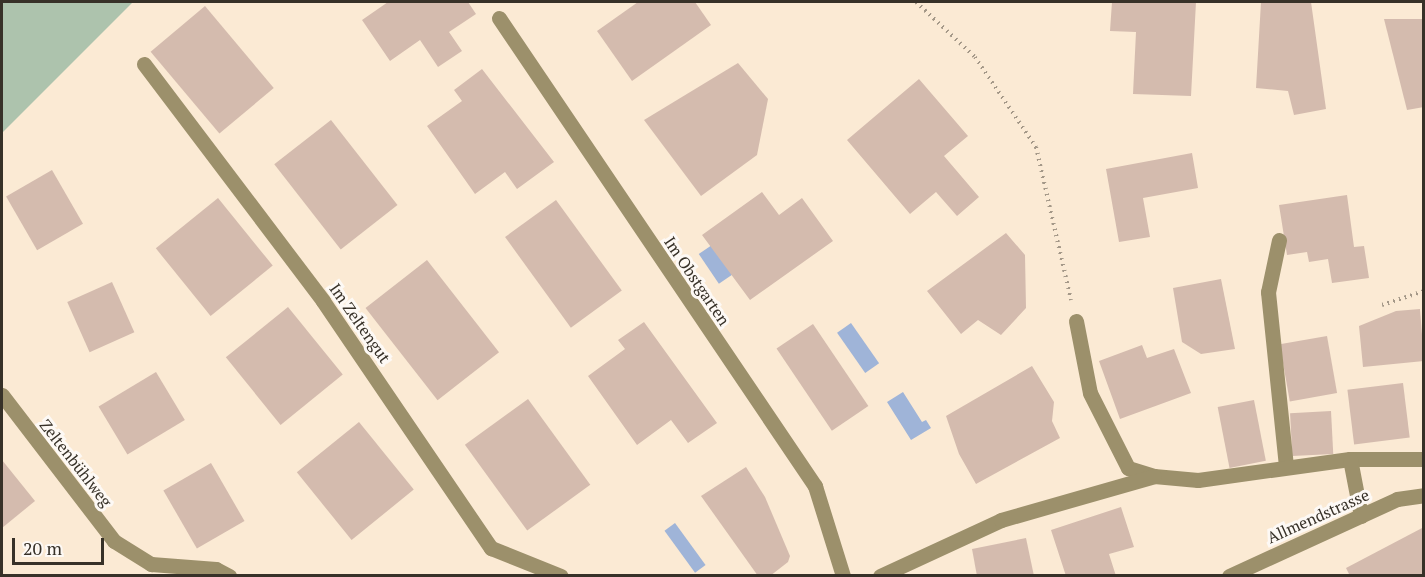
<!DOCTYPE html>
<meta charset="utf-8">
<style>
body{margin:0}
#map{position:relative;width:1425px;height:577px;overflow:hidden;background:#fbead4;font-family:"PT Serif",serif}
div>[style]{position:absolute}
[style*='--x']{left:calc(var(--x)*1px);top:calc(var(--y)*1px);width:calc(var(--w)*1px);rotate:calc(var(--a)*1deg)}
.green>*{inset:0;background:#adc3ad}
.water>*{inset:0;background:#9fb4d8;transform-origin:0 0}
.building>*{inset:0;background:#d4bbae;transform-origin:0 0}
.path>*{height:4px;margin-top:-2px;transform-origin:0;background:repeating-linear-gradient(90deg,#a49888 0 1.5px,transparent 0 6px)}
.minor>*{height:15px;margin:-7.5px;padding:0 7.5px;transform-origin:7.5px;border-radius:7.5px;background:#9c906b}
span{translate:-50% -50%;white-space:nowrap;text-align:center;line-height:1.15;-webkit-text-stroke:6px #fdf9f5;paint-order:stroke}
.street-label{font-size:16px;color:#373128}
.frame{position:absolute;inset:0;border:3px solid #373128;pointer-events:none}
.scale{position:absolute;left:12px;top:538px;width:92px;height:27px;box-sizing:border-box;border:3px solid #373128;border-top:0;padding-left:8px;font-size:18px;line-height:21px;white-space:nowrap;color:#373128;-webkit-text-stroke:4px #fdf9f5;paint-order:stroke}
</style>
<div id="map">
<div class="green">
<i style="clip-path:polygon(2px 2px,133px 2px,2px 133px)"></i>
</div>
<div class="water">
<i style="left:712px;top:245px;width:36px;height:16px;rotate:56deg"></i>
<i style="left:851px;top:323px;width:49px;height:17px;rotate:55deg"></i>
<i style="clip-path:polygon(903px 392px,922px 422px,926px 420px,931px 428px,911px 440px,887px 402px)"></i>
<i style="left:675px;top:523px;width:52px;height:13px;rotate:54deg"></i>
</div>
<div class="building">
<i style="clip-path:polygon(388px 2px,468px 2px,476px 14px,449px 32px,462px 51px,438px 67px,420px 40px,390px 61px,362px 20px)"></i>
<i style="clip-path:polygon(638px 2px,695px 2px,711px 25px,632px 81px,597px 31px)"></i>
<i style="clip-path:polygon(1112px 2px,1196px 2px,1191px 96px,1133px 94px,1136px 32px,1110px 31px)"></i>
<i style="clip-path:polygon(1261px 2px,1311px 2px,1326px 109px,1294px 115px,1288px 91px,1256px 88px)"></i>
<i style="left:205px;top:6px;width:107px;height:71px;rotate:50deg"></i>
<i style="clip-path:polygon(1384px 19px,1424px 19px,1424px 107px,1407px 110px)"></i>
<i style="clip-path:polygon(738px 63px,768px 99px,757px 155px,701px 196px,644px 120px)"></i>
<i style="clip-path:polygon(482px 69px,554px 162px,517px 189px,505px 172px,475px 194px,427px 126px,462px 101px,454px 90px)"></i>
<i style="clip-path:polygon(919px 79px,968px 136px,944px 156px,979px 197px,957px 216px,936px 192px,910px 214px,847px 140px)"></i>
<i style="left:331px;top:120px;width:108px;height:72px;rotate:52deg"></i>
<i style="clip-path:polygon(1192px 153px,1198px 188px,1143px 198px,1150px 237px,1119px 242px,1106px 169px)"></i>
<i style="left:52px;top:170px;width:62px;height:53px;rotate:60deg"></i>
<i style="clip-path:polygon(762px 192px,779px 215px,802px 198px,833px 241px,750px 300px,702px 235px)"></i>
<i style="clip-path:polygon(1347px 195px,1354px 247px,1364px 246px,1369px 278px,1332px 283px,1328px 259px,1309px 262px,1307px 252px,1287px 255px,1279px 205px)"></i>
<i style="left:218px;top:198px;width:87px;height:80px;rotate:51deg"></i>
<i style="left:556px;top:200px;width:112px;height:63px;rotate:54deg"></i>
<i style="clip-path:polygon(1006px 233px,1025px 255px,1026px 308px,1001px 335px,978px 320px,961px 334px,927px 291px)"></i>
<i style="left:427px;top:260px;width:117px;height:78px;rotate:52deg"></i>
<i style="clip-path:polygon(1221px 279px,1235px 349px,1201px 354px,1182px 342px,1173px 288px)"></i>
<i style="left:112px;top:282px;width:55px;height:49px;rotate:66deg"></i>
<i style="left:288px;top:307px;width:87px;height:80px;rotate:51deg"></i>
<i style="clip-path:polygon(1420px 309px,1424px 361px,1363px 367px,1359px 326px,1396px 311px)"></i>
<i style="clip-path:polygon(644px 322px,717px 423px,688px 443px,671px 420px,637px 445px,588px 376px,625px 349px,618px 340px)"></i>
<i style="left:813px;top:324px;width:99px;height:44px;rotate:56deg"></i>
<i style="left:1327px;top:336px;width:58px;height:48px;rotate:80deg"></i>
<i style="clip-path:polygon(1142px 345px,1147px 358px,1174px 349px,1191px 393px,1120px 419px,1099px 361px)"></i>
<i style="clip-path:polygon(1032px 366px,1054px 402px,1052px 421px,1060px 438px,976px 484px,959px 454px,946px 416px)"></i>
<i style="left:156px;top:372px;width:56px;height:67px;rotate:59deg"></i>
<i style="left:1403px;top:383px;width:55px;height:56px;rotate:83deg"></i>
<i style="left:528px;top:399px;width:106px;height:78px;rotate:54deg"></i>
<i style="left:1254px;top:400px;width:62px;height:37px;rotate:79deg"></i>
<i style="left:1331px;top:411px;width:43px;height:41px;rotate:87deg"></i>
<i style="left:359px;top:422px;width:87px;height:80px;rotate:51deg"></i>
<i style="clip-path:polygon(2px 460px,35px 501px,2px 528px)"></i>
<i style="left:211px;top:463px;width:67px;height:55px;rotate:60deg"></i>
<i style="clip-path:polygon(746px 467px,765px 497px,790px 556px,788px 562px,770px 576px,758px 576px,701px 496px)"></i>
<i style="clip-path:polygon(1121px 507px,1134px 547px,1109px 554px,1116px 576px,1066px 576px,1051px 530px)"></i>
<i style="clip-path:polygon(1424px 527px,1424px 576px,1350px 576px,1346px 568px)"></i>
<i style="clip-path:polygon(1026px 538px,1034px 576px,977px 576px,972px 549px)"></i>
</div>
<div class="path">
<i style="--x:916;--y:2;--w:81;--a:43"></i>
<i style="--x:975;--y:57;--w:109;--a:55.9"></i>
<i style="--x:1036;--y:147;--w:157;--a:77.1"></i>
<i style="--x:1382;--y:305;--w:44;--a:-18.4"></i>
</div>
<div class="minor">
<i style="--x:499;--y:18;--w:565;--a:55.97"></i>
<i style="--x:815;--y:486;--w:94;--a:72.7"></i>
<i style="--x:144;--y:64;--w:297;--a:52.9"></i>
<i style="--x:323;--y:301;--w:299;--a:55.8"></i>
<i style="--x:491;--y:548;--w:75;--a:21.8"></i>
<i style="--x:1279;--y:240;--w:53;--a:101.9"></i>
<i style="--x:1268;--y:292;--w:174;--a:84.1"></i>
<i style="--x:1076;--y:321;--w:73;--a:79"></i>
<i style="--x:1090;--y:393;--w:84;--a:63.1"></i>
<i style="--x:1128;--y:468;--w:27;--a:17"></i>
<i style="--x:1154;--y:476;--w:44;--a:5.2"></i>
<i style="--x:1198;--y:480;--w:153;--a:-7.9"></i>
<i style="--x:1350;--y:459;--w:74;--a:0"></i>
<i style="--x:2;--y:395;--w:184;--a:52.5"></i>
<i style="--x:114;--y:541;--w:44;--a:31.9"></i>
<i style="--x:151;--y:564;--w:65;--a:4.4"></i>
<i style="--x:216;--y:569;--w:15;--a:28"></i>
<i style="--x:1350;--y:459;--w:58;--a:79.1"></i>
<i style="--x:880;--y:576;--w:133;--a:-24.8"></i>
<i style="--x:1001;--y:520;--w:159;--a:-16"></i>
<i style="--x:1229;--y:576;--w:185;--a:-24.6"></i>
<i style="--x:1397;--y:499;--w:27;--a:-8"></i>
</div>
<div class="street-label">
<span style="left:697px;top:281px;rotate:56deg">Im Obstgarten</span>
<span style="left:360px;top:323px;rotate:55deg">Im Zeltengut</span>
<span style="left:76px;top:463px;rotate:52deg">Zeltenbühlweg</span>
<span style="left:1318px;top:516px;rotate:-24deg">Allmendstrasse</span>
</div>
<div class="frame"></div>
<div class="scale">20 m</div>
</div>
